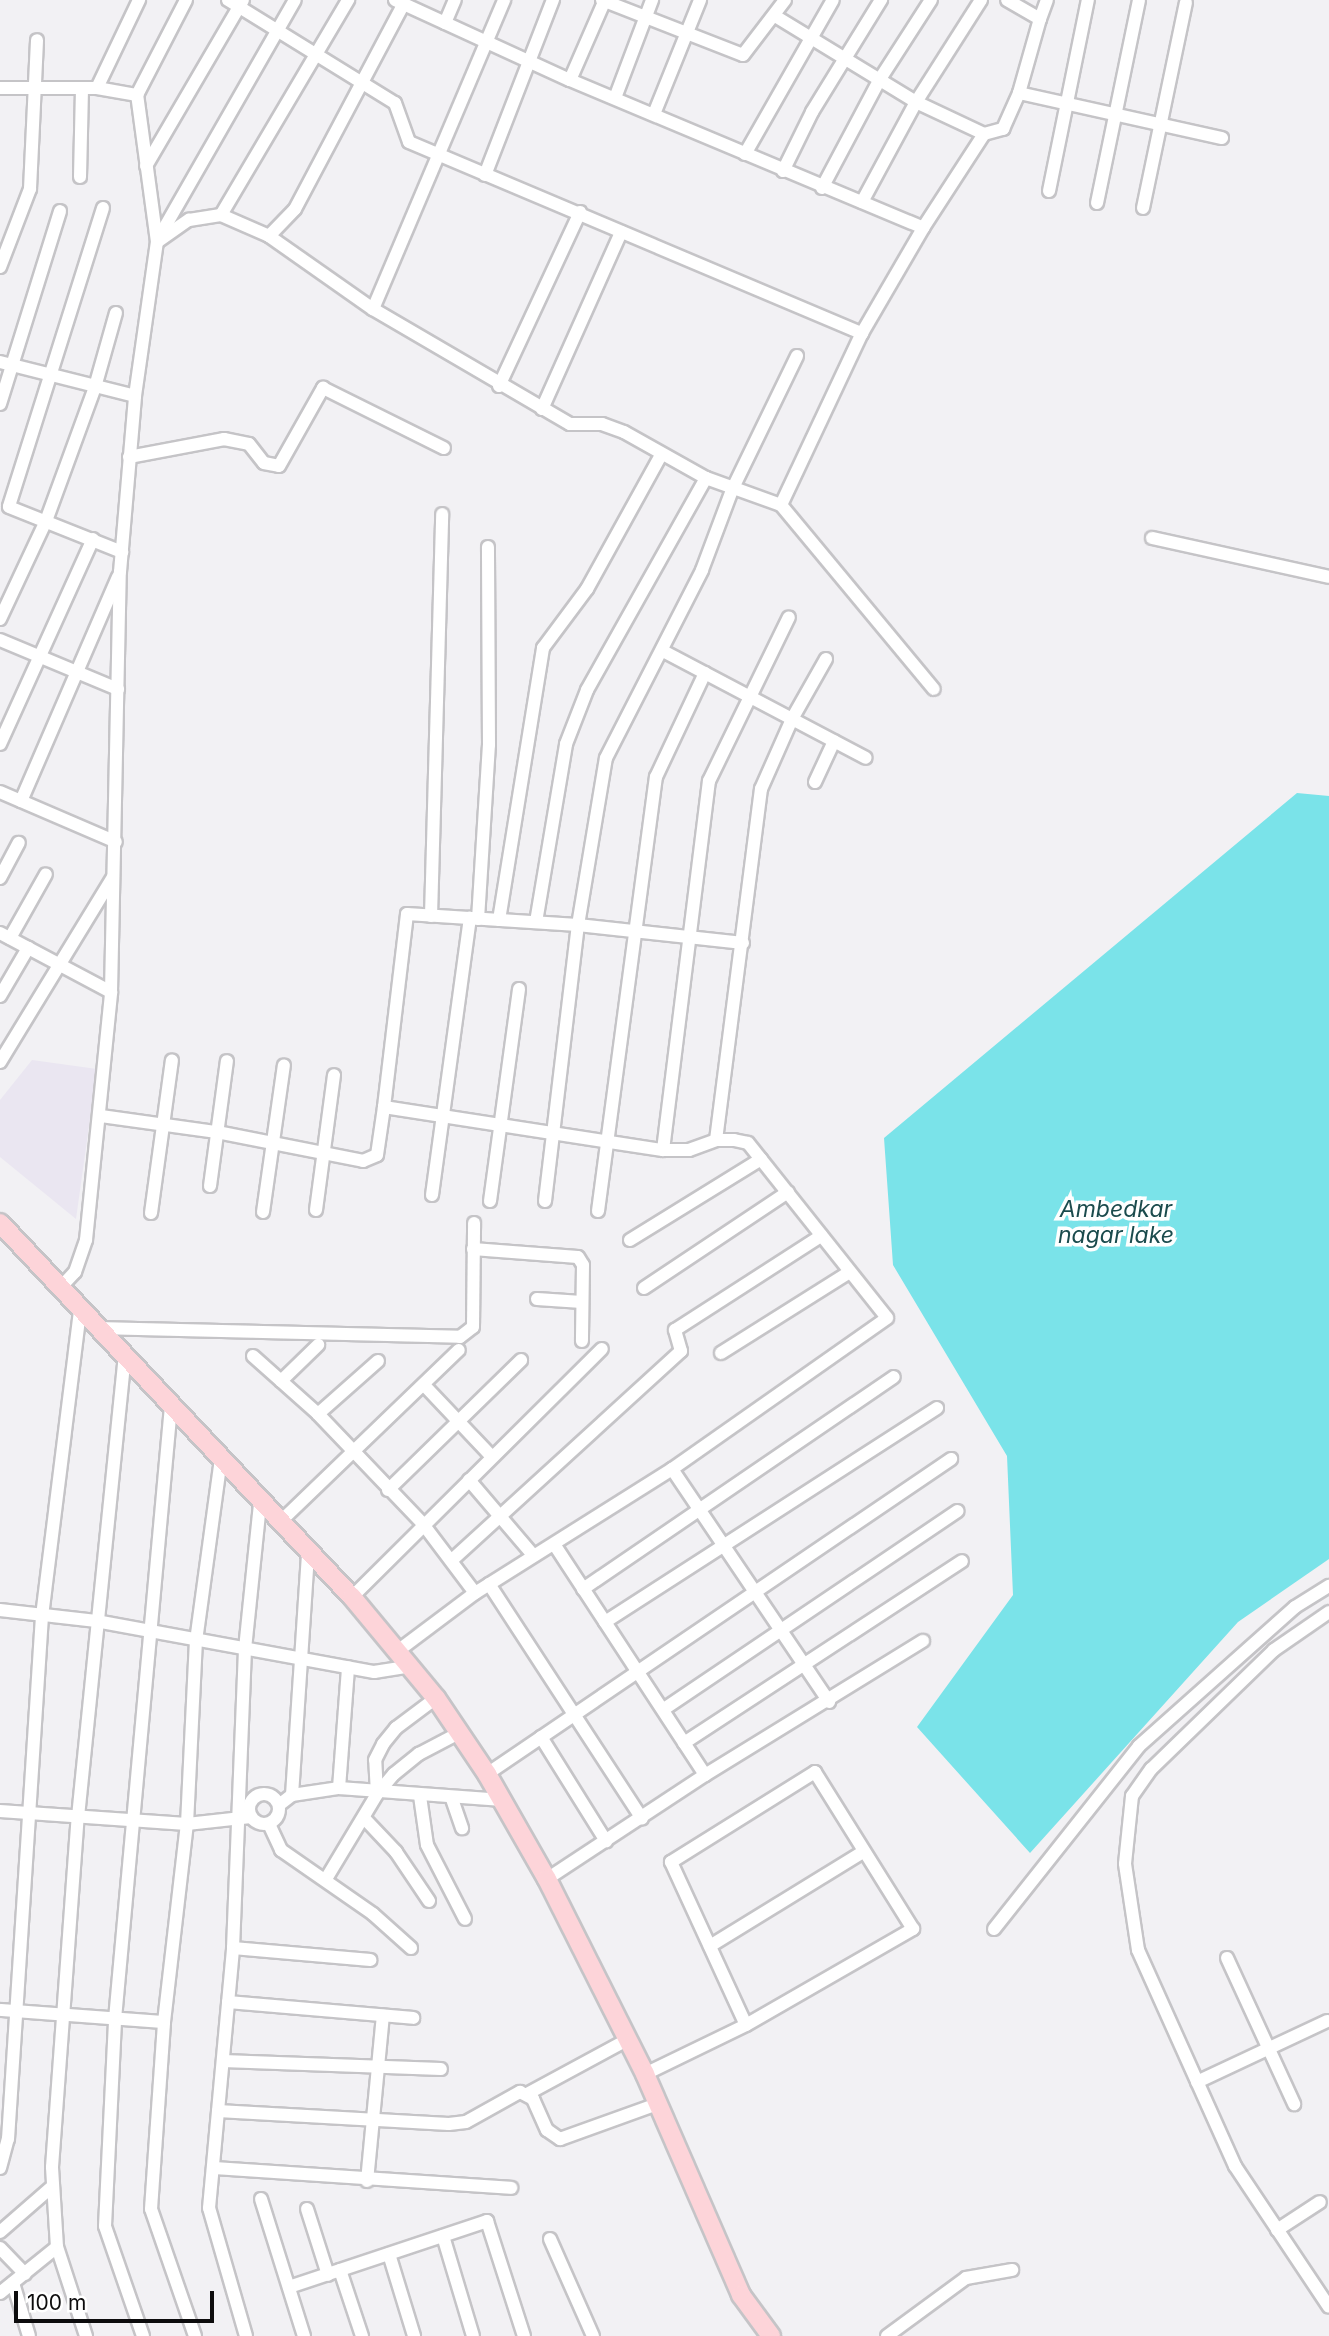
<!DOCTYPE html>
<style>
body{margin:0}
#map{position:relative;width:1329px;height:2336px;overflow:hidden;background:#f2f1f4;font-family:Inter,sans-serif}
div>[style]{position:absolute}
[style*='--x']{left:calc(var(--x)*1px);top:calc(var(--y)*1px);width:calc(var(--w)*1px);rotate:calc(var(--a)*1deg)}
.built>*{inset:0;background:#eae6f1}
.water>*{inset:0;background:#7ae3e9}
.roads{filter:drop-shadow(2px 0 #c5c4c7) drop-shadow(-2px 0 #c5c4c7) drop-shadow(0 2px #c5c4c7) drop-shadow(0 -2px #c5c4c7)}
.street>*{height:12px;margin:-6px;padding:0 6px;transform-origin:6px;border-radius:6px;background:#fff}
.street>.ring{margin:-6px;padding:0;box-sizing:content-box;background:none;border:12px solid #fff;border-radius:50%}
.secondary>*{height:18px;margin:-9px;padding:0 9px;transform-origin:9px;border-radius:9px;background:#fdd4d9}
span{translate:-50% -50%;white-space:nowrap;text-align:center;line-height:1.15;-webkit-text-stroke:7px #fff;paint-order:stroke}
.water-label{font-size:23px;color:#1b4b4d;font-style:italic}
.scale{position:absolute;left:14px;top:2291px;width:200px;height:32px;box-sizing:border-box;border:4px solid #0d0c0d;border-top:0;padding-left:9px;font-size:21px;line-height:24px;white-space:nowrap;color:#0d0c0d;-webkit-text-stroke:5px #fff;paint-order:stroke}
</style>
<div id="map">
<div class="built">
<i style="clip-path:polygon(32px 1060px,97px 1069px,76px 1219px,0 1157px,0 1100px)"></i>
</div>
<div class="water">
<i style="clip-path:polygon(1297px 793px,1329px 796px,1329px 1559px,1238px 1622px,1030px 1853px,917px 1727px,1013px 1595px,1007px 1456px,893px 1265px,884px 1138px)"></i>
</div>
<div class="roads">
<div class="street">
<i style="--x:228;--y:0;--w:196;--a:31.7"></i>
<i style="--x:395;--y:103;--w:41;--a:70.3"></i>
<i style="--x:409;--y:142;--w:492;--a:22.9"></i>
<i style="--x:395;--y:0;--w:192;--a:24.6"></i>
<i style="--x:570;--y:80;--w:383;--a:22.7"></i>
<i style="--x:602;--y:0;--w:151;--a:21.3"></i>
<i style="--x:743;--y:55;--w:69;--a:-52.6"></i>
<i style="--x:775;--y:16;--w:165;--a:31.4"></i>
<i style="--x:916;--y:102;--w:75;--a:25.2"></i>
<i style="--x:1040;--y:19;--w:20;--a:-70"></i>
<i style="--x:445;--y:23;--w:25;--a:-67"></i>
<i style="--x:570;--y:80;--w:87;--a:-66.4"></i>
<i style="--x:0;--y:88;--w:97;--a:0"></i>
<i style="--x:97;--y:88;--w:41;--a:9.9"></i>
<i style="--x:97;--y:88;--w:98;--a:-64.5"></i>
<i style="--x:1019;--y:93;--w:208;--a:12.5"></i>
<i style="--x:615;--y:98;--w:105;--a:-69.3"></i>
<i style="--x:654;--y:114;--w:123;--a:-68"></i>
<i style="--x:745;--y:154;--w:177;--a:-60.3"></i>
<i style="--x:146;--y:166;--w:192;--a:-59.7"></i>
<i style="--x:783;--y:171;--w:66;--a:-63.8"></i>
<i style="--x:812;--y:112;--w:132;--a:-58.4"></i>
<i style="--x:485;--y:175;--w:188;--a:-68.8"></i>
<i style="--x:80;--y:177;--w:89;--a:-88.7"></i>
<i style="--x:822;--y:188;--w:123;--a:-62"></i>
<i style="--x:880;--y:79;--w:94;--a:-57.2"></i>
<i style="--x:1049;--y:191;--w:195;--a:-78.5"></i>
<i style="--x:862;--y:202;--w:114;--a:-61.6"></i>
<i style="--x:916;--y:102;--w:121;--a:-57.5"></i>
<i style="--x:1097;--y:203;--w:207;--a:-78.3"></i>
<i style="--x:103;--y:208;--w:313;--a:107.5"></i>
<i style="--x:9;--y:507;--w:122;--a:21.7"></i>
<i style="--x:1143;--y:208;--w:210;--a:-78.2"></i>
<i style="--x:221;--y:215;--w:250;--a:-59.4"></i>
<i style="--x:269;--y:236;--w:37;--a:-46"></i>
<i style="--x:295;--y:209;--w:231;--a:-62.1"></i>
<i style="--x:158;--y:239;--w:275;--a:-60.2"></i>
<i style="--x:157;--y:242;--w:39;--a:-35"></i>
<i style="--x:189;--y:220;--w:32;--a:-9"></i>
<i style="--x:221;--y:215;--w:52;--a:23.6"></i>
<i style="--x:269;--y:236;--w:127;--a:35.1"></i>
<i style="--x:373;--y:309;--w:228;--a:30.3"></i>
<i style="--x:570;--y:424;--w:32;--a:0"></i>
<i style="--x:602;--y:424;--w:23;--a:20"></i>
<i style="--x:624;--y:432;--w:94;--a:29.3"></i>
<i style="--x:706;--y:478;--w:80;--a:19.8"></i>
<i style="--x:781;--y:505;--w:190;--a:-64.8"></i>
<i style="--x:862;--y:333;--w:121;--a:-59.8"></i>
<i style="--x:923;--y:228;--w:112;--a:-57"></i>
<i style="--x:984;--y:134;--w:20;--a:-15"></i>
<i style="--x:1003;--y:129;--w:39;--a:-66"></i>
<i style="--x:1019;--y:93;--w:77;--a:-74.2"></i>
<i style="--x:1040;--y:19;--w:38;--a:-150"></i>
<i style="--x:0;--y:267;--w:84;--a:-69"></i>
<i style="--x:30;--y:189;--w:149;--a:-87.3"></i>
<i style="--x:373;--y:309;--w:336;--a:-67"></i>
<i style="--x:0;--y:362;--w:139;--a:14.1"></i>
<i style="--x:499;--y:386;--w:192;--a:-65"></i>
<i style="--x:0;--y:404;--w:202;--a:-72.7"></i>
<i style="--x:542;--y:409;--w:194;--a:-65.9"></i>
<i style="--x:129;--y:457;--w:97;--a:-10.7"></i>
<i style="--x:224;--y:439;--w:25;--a:11"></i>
<i style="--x:249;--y:444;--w:24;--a:52"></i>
<i style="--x:264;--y:463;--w:15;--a:11"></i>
<i style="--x:279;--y:466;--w:90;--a:-60.6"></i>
<i style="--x:323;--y:388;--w:135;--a:26.4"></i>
<i style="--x:781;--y:505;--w:239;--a:50.3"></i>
<i style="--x:1152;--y:538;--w:181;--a:12.4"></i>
<i style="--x:0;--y:619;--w:108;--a:-64.9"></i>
<i style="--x:46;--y:521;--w:143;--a:-69.9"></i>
<i style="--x:95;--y:387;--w:77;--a:-74.2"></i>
<i style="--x:0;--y:640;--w:128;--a:22.6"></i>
<i style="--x:663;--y:651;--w:229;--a:27.8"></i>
<i style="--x:0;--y:744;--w:225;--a:-65.6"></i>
<i style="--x:815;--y:782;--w:45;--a:-65.1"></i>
<i style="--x:0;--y:792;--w:126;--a:23.3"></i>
<i style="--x:21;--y:801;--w:244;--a:-66.6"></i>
<i style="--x:0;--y:878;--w:40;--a:-62"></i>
<i style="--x:431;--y:916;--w:402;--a:-88.4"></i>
<i style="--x:478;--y:919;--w:174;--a:-86.4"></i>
<i style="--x:489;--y:745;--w:198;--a:-90.3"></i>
<i style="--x:499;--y:920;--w:276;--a:-80.8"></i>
<i style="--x:543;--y:648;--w:74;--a:-53.3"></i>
<i style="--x:587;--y:589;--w:153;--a:-61.1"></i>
<i style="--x:536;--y:922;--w:181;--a:-80.4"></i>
<i style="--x:566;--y:744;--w:58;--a:-68.7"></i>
<i style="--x:587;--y:690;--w:243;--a:-60.7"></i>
<i style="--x:0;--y:933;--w:126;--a:28"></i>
<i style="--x:10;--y:938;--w:73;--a:-60.6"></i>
<i style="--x:0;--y:996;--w:56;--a:-59.7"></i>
<i style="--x:0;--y:1062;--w:217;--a:-58.6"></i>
<i style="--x:384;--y:1107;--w:194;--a:-83.2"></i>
<i style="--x:407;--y:914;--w:171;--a:3.7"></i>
<i style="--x:578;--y:925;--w:166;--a:6.2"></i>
<i style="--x:101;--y:1116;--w:117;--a:7.9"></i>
<i style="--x:217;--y:1132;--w:149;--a:11.2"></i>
<i style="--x:363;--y:1161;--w:15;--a:-23"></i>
<i style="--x:377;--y:1155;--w:49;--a:-81.7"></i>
<i style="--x:384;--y:1107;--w:282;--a:8.8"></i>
<i style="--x:663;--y:1150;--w:26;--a:0"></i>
<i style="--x:689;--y:1150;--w:29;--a:-20"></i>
<i style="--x:716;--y:1140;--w:18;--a:0"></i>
<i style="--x:734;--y:1140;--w:14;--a:12"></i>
<i style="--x:748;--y:1143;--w:223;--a:51.5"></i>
<i style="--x:887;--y:1318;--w:263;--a:144.9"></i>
<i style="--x:672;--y:1469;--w:233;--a:147.8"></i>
<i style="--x:475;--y:1593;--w:95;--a:143.1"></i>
<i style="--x:716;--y:1140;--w:354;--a:-82.7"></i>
<i style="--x:761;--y:789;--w:77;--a:-66.1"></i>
<i style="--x:792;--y:719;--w:69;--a:-60.5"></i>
<i style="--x:663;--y:1150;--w:372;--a:-82.9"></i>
<i style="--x:709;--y:781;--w:182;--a:-64"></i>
<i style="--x:210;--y:1186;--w:126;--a:-82.3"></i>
<i style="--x:432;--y:1195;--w:280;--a:-82.2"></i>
<i style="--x:490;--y:1201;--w:214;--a:-82.2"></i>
<i style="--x:545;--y:1201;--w:278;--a:-83.2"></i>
<i style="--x:578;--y:925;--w:169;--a:-80.5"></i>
<i style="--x:606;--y:758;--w:211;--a:-62.9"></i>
<i style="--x:702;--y:570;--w:85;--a:-69.4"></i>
<i style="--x:732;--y:490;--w:149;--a:-64.1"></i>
<i style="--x:316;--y:1210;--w:136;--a:-82.4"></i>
<i style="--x:598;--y:1211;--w:438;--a:-82.4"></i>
<i style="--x:656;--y:777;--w:115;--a:-64.8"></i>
<i style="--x:263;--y:1212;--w:148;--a:-81.9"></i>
<i style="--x:151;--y:1213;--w:154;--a:-82.2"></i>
<i style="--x:630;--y:1240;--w:154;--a:-31.7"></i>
<i style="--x:473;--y:1249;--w:105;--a:4.4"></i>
<i style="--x:578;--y:1257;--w:9;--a:58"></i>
<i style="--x:583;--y:1265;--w:76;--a:90.8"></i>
<i style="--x:60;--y:1288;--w:22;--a:-47"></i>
<i style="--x:75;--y:1272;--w:34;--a:-71"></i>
<i style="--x:86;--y:1240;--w:249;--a:-84.2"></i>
<i style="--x:111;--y:992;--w:420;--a:-88.8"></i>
<i style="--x:120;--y:572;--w:177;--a:-85.1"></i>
<i style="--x:135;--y:396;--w:156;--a:-81.9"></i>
<i style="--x:157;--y:242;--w:148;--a:-97.7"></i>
<i style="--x:137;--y:95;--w:107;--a:-62.7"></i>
<i style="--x:644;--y:1288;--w:173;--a:-33.7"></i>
<i style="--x:537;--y:1299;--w:45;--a:3.8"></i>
<i style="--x:97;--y:1328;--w:363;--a:1.4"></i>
<i style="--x:460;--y:1337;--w:16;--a:-38"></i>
<i style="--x:473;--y:1327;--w:104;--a:-89.4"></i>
<i style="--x:721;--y:1353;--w:150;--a:-32.2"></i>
<i style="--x:253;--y:1356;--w:87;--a:41.7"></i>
<i style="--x:318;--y:1414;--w:152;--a:46.3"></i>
<i style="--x:423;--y:1524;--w:86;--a:53"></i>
<i style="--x:281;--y:1381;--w:52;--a:-44.2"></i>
<i style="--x:424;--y:1385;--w:99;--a:46.6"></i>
<i style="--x:318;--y:1414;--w:80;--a:-41.5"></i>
<i style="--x:672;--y:1469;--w:281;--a:56"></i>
<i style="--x:469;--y:1480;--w:99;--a:49.5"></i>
<i style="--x:388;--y:1490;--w:186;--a:-44.3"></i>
<i style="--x:280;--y:1522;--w:248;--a:-43.9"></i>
<i style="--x:554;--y:1544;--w:276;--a:56.8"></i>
<i style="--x:452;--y:1560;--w:310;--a:-42.4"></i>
<i style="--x:681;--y:1351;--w:22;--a:-106"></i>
<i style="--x:675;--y:1330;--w:174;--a:-32.8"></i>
<i style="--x:489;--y:1584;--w:280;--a:56.9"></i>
<i style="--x:583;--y:1589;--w:376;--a:-34.3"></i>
<i style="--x:352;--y:1597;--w:352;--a:-44.8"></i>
<i style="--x:0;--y:1610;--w:97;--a:6.5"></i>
<i style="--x:96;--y:1621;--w:283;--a:10.4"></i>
<i style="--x:374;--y:1672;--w:38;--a:-9"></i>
<i style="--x:1329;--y:1612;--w:67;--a:145.4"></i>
<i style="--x:1274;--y:1650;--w:171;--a:135.9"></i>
<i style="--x:1151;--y:1769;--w:33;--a:125"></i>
<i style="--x:1132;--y:1796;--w:68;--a:95.9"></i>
<i style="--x:1125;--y:1864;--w:87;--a:81.4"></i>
<i style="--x:1138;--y:1950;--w:237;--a:65.8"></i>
<i style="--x:1235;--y:2166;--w:169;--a:56.3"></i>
<i style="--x:605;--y:1622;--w:395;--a:-32.8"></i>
<i style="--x:664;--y:1709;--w:354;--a:-34"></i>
<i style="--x:541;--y:1737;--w:123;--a:58"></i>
<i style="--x:684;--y:1743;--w:332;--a:-33.2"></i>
<i style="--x:487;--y:1774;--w:561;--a:-34.17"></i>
<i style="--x:339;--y:1788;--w:121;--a:-85.7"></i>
<i class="ring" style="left:249px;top:1794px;width:18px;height:18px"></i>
<i style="--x:377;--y:1794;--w:34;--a:-93"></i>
<i style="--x:375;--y:1760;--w:18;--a:-63"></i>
<i style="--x:383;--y:1744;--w:21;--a:-51"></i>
<i style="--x:396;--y:1728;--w:50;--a:-36.9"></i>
<i style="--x:292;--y:1795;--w:244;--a:-86.2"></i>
<i style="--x:420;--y:1796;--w:49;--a:81.9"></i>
<i style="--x:427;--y:1845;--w:83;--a:62.8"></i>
<i style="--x:452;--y:1799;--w:31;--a:71"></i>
<i style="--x:279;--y:1805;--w:16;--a:-38"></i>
<i style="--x:292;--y:1795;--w:48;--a:-8.5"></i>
<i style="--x:339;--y:1788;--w:164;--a:4.2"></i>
<i style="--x:0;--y:1811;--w:187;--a:4"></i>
<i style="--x:187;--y:1824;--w:64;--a:-6.2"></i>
<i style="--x:364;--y:1818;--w:47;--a:46.7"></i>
<i style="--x:396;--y:1852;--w:59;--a:56"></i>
<i style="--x:269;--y:1824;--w:29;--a:65"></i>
<i style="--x:281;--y:1850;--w:112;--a:34.8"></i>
<i style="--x:373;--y:1914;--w:51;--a:41.8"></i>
<i style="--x:326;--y:1879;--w:99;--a:-59"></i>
<i style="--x:377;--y:1794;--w:26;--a:-50"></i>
<i style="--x:394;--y:1774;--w:32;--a:-39"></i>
<i style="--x:419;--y:1754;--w:45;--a:-27.7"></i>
<i style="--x:547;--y:1879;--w:189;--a:-33.4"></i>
<i style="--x:705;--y:1775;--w:256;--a:-31.6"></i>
<i style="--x:994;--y:1929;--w:233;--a:-51.6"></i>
<i style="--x:1139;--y:1746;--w:209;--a:-41.7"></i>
<i style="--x:1295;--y:1607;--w:40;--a:-32"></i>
<i style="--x:710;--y:1946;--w:180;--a:-31.6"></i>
<i style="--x:233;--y:1948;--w:138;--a:5"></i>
<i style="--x:1227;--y:1958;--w:161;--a:65.3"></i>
<i style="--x:228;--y:2002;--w:186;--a:4.9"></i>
<i style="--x:0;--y:2010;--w:164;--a:4.2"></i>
<i style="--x:223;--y:2061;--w:218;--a:2.1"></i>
<i style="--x:645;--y:2074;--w:112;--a:-25.9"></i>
<i style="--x:746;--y:2025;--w:193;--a:-29.9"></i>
<i style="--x:913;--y:1929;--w:185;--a:-122"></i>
<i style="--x:815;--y:1772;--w:170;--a:148"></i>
<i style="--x:671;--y:1862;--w:179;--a:65.3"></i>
<i style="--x:1197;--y:2082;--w:144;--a:-25.1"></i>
<i style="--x:527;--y:2094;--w:114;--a:-28.4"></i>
<i style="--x:218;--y:2111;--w:231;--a:3.2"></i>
<i style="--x:449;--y:2124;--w:17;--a:-7"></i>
<i style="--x:466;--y:2122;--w:62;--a:-29.1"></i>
<i style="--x:520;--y:2092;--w:15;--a:28"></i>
<i style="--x:533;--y:2099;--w:34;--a:66"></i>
<i style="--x:547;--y:2130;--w:16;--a:35"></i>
<i style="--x:560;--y:2139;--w:103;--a:-19.8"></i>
<i style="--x:0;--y:2168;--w:30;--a:-75"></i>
<i style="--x:8;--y:2139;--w:524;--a:-86.28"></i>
<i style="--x:42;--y:1616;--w:309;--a:-82.9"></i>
<i style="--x:213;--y:2168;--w:299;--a:3.8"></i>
<i style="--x:367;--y:2181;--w:166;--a:-84.5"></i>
<i style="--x:261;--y:2199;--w:144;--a:72.6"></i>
<i style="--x:307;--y:2209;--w:69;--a:72.3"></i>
<i style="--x:1277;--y:2230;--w:51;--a:-33.1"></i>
<i style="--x:0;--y:2232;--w:70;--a:-41"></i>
<i style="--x:443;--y:2236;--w:104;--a:73.3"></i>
<i style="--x:550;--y:2239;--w:106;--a:66.1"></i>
<i style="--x:0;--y:2248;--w:36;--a:46"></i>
<i style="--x:389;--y:2254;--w:86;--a:73"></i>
<i style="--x:340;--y:2270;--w:70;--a:71.6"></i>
<i style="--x:13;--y:2283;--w:55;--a:73.2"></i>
<i style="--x:289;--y:2287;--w:209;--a:-18.4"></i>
<i style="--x:487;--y:2221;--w:121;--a:72.2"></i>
<i style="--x:0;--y:2293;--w:73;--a:-38.9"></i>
<i style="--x:86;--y:2336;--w:94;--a:-108"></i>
<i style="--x:57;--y:2247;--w:80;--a:-93.6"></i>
<i style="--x:52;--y:2167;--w:351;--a:-85.8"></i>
<i style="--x:78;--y:1817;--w:461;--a:-84.2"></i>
<i style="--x:143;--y:2336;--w:116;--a:-109.1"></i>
<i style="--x:105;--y:2226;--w:207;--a:-87.2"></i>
<i style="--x:115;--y:2019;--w:616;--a:-84.78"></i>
<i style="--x:195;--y:2336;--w:134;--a:-109.1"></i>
<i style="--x:151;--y:2209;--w:187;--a:-86"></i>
<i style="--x:164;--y:2022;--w:199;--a:-83.4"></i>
<i style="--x:187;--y:1824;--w:183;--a:-87.2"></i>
<i style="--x:196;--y:1641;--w:184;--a:-82.2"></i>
<i style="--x:246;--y:2336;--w:133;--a:-106.1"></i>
<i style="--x:209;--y:2208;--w:261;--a:-84.7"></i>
<i style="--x:233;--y:1948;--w:299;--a:-87.7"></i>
<i style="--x:245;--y:1649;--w:145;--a:-84.1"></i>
<i style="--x:887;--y:2336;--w:98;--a:-36.3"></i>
<i style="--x:966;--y:2278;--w:47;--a:-9.9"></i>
</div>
<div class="secondary">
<i style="--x:0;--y:1223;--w:514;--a:46.74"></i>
<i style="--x:352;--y:1597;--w:131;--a:50.3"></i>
<i style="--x:436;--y:1698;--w:92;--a:56.1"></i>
<i style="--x:487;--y:1774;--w:121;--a:60.3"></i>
<i style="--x:547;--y:1879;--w:218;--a:63.3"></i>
<i style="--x:645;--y:2074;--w:241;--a:66.5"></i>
<i style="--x:741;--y:2295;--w:51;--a:53.8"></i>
</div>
</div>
<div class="water-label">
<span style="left:1116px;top:1222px">Ambedkar<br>nagar lake</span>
</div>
<div class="scale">100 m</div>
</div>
